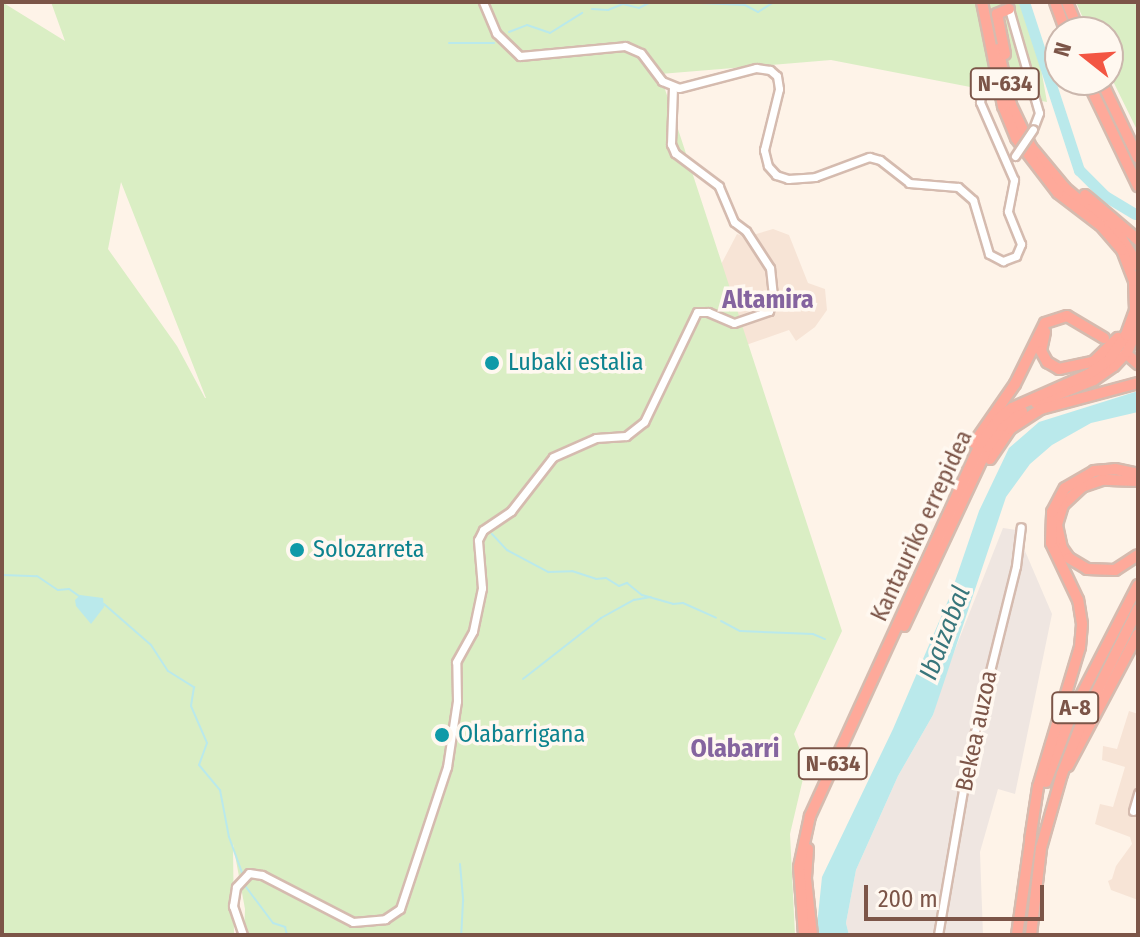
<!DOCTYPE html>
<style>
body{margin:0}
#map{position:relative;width:1140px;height:937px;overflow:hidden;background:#fef3e8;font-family:"Fira Sans Condensed",sans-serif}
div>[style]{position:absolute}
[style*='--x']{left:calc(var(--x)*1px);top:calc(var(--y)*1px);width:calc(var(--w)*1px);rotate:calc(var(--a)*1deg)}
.residential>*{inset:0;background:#f7e4d6}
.industrial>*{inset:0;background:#efe6e1}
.green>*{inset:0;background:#daeec4}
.water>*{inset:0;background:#bae9eb}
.stream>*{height:2px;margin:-1px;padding:0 1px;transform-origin:1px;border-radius:1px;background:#bae9eb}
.river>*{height:11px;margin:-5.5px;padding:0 5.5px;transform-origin:5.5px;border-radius:5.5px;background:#bae9eb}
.roads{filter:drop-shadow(2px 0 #d5bbaf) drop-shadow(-2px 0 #d5bbaf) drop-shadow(0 2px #d5bbaf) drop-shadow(0 -2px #d5bbaf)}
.minor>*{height:7px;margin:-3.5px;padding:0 3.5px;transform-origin:3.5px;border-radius:3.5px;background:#fff}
.highway>*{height:10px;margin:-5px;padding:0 5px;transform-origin:5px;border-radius:5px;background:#fea99a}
.bridges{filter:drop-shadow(2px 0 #d5bbaf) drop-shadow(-2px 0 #d5bbaf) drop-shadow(0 2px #d5bbaf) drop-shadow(0 -2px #d5bbaf)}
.minor-bridge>*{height:7px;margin:-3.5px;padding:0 3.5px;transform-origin:3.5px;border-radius:3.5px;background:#fff}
.dots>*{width:22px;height:22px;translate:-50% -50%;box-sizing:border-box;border:4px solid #fff8f0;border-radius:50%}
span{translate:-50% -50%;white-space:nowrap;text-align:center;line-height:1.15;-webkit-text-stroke:7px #fff8f0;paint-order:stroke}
.shield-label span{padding:2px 6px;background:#fff8f0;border:2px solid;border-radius:6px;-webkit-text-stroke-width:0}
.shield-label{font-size:22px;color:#7c5548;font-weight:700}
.culture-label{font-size:24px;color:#0d838f}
.left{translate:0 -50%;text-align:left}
.street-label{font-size:24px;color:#7c5548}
.neighbourhood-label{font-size:26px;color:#85649f;font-weight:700}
.water-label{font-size:26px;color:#38767b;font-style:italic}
.frame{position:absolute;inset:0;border:4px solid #7c5548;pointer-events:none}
.north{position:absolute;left:1044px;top:16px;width:80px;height:80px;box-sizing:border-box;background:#fff8f0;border:2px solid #cbb7ad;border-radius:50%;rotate:287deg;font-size:22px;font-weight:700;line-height:32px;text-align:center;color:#7c5548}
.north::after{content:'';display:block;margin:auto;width:28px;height:36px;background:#f35643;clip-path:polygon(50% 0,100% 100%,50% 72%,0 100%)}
.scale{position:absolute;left:864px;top:885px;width:180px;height:36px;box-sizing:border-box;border:4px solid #7c5548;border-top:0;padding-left:10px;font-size:24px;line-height:28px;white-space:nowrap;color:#7c5548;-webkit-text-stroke:6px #fff8f0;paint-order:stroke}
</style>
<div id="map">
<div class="residential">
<i style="clip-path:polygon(773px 229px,789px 235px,808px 283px,825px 289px,827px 310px,815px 327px,796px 341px,789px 330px,746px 345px,715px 276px,737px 234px,746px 237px)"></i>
<i style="clip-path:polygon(1129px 711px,1138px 714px,1138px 900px,1111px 890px,1108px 881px,1112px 879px,1116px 866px,1132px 844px,1130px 837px,1095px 824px,1100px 804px,1113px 807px,1125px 767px,1102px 760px,1103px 746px,1117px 749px)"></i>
</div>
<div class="industrial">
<i style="clip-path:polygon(1003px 528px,1016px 530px,1052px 614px,1015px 794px,998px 789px,980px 852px,983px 935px,849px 935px,846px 923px,856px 870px,898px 776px,933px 715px,941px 685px)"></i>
</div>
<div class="green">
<i style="clip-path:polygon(evenodd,2px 2px,65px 41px,51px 2px,1029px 2px,1047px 102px,831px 60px,660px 74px,842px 631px,794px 734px,806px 766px,790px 834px,795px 935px,244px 935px,245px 909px,233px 844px,234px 935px,2px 935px,2px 2px,121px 182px,206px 398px,205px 398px,177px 346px,108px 249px,121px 182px)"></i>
<i style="clip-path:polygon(1076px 2px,1138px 2px,1138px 132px,1108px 71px,1108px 32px,1089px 32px)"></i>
</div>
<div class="water">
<i style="clip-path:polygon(1138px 391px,1138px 412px,1091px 423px,1052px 445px,1030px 464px,1006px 497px,933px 715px,898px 776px,856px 870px,846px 923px,849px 935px,816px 935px,822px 877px,893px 729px,950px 596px,979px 511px,1009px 448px,1039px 422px)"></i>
<i style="clip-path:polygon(80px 595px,103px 598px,104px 607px,91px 624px,76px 606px,75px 600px)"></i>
</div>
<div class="stream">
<i style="--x:678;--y:2;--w:67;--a:2.6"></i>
<i style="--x:745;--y:5;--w:15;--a:28"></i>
<i style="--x:758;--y:12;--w:19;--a:-32"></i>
<i style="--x:592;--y:9;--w:16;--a:4"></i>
<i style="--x:608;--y:10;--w:16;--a:-22"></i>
<i style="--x:623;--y:4;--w:16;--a:14"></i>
<i style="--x:639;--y:8;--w:13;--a:-27"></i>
<i style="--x:509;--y:32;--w:19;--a:-21"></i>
<i style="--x:527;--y:25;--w:24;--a:19"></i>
<i style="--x:550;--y:33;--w:38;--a:-32"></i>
<i style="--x:449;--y:43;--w:45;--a:0"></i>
<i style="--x:492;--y:534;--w:22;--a:47"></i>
<i style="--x:507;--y:550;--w:47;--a:28.2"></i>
<i style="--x:548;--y:572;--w:24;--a:-2"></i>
<i style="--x:572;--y:571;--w:25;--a:18"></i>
<i style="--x:596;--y:579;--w:10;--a:-6"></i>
<i style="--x:606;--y:578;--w:15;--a:32"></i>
<i style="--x:619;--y:586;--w:9;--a:-21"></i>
<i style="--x:627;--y:583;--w:19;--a:39"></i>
<i style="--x:642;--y:595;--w:32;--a:16"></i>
<i style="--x:673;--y:604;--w:10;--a:-6"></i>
<i style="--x:683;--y:603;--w:36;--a:24"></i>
<i style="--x:2;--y:575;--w:35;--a:2"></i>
<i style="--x:37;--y:576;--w:25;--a:34"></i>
<i style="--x:58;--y:590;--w:11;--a:-5"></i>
<i style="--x:69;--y:589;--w:12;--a:35"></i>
<i style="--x:104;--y:604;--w:62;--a:41.1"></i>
<i style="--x:151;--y:645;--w:31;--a:57"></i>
<i style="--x:168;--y:671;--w:31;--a:32"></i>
<i style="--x:194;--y:687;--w:19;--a:99"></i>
<i style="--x:191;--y:706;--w:40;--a:66.6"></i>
<i style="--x:207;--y:743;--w:23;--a:110"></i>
<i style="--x:199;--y:765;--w:33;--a:50"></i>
<i style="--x:220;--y:790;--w:48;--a:79.2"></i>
<i style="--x:229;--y:837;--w:38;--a:70"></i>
<i style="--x:721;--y:621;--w:21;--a:28"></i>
<i style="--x:740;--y:631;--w:73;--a:2.4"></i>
<i style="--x:813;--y:634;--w:13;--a:23"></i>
<i style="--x:523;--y:679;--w:99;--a:-38"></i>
<i style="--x:601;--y:618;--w:38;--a:-29"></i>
<i style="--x:634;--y:600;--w:17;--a:-10"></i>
<i style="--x:460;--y:864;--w:37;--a:85"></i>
<i style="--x:463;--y:901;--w:34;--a:93"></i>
<i style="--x:243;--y:883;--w:50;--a:53.1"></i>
<i style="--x:273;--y:923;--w:13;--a:18"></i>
<i style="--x:285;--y:927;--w:8;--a:76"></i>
</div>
<div class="river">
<i style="--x:1024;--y:2;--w:177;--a:71.9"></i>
<i style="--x:1079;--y:170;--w:37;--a:45"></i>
<i style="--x:1105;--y:196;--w:35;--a:31"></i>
</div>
<div class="roads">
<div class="minor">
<i style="--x:483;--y:2;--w:34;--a:67"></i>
<i style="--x:496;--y:33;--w:33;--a:44"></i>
<i style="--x:520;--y:56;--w:105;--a:-5.4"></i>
<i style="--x:625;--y:46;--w:17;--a:24"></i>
<i style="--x:641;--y:53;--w:35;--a:53"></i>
<i style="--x:662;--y:81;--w:18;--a:22"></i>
<i style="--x:679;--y:88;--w:80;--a:-14.6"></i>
<i style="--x:756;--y:68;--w:14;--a:8"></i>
<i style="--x:770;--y:70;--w:9;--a:41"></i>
<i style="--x:777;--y:76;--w:13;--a:81"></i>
<i style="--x:779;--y:89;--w:63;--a:103.8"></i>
<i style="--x:764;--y:150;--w:16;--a:76"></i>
<i style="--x:768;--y:166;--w:12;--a:48"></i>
<i style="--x:776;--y:175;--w:13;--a:18"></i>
<i style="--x:788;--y:179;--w:27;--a:-4"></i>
<i style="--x:815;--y:177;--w:58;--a:-20.3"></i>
<i style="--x:869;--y:157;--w:11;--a:15"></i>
<i style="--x:880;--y:160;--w:37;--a:38"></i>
<i style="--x:909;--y:183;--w:49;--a:4.7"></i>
<i style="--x:958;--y:187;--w:20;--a:41"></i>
<i style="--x:973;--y:200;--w:56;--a:73.5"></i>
<i style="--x:989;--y:254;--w:16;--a:27"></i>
<i style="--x:1003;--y:261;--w:14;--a:-21"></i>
<i style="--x:1016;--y:256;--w:13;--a:-67"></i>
<i style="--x:1021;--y:244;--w:35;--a:-112"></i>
<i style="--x:1008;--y:211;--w:32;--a:-79"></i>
<i style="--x:1014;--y:180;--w:85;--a:-113.6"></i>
<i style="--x:980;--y:102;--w:10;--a:-79"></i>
<i style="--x:982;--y:92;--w:23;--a:-52"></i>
<i style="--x:1009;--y:9;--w:108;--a:73.9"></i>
<i style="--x:1039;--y:113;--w:17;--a:111"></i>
<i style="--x:1133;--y:811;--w:19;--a:-74"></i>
<i style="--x:243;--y:935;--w:31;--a:-109"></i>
<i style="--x:233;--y:906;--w:19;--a:-81"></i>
<i style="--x:236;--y:887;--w:19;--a:-47"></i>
<i style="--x:249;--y:873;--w:13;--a:9"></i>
<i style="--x:262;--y:875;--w:102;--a:27.3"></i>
<i style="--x:353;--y:922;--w:32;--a:-5"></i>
<i style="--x:385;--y:919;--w:18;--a:-34"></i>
<i style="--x:400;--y:909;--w:150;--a:-71.7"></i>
<i style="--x:447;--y:767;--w:67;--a:-81.4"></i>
<i style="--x:457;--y:701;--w:39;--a:-91"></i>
<i style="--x:456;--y:662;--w:35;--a:-61"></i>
<i style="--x:473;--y:631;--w:44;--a:-78.2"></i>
<i style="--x:482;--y:588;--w:48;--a:-94.8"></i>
<i style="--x:478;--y:540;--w:11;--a:-63"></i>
<i style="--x:483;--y:530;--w:34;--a:-34"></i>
<i style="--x:511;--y:511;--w:68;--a:-52.1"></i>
<i style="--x:553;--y:457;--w:47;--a:-23.8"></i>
<i style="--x:596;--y:438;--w:30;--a:-4"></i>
<i style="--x:626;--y:436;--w:23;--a:-38"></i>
<i style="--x:644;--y:422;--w:122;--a:-64.3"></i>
<i style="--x:697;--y:312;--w:11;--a:0"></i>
<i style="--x:708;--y:312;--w:28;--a:23"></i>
<i style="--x:734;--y:323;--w:37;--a:-19"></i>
<i style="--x:769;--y:311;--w:16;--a:-75"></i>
<i style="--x:773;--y:296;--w:28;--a:-96"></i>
<i style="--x:770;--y:268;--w:44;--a:-123"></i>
<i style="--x:746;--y:231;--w:15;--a:-143"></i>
<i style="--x:734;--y:222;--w:39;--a:-113"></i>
<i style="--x:719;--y:186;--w:55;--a:-143.1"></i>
<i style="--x:675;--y:153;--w:10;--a:-114"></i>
<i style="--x:671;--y:144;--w:57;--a:-88"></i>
<i style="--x:938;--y:935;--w:182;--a:-80.2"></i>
<i style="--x:969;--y:756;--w:196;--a:-76.1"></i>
<i style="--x:1016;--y:566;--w:39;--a:-83"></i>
</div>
<div class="highway">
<i style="--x:1055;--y:2;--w:32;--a:70"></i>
<i style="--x:1067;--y:2;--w:32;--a:68"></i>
<i style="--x:998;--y:49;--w:57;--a:76.9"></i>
<i style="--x:1011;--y:105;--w:47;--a:64.5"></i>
<i style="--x:1031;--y:147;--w:53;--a:50.3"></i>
<i style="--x:1065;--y:188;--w:70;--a:40.3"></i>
<i style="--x:1118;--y:233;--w:38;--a:58"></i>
<i style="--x:1005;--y:54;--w:41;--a:-101.3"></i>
<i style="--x:997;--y:14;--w:13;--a:-23"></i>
<i style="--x:1087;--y:80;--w:118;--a:64.3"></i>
<i style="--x:1101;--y:80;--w:86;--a:64.6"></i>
<i style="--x:1085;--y:195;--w:70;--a:40.3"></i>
<i style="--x:1045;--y:332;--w:19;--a:102"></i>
<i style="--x:1041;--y:351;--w:13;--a:61"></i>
<i style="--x:1047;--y:362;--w:14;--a:30"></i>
<i style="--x:1059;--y:369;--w:35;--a:-12"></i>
<i style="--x:1093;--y:362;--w:35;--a:-44"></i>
<i style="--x:1130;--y:357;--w:11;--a:41"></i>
<i style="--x:1036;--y:403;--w:62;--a:-21.6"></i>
<i style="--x:1094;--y:380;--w:24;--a:-35"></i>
<i style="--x:1114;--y:366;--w:19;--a:-47"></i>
<i style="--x:1127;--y:352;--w:27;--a:-66"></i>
<i style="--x:974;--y:443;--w:72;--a:-55.2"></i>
<i style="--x:1015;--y:384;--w:68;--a:-63.8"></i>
<i style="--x:1045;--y:323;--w:23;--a:-18"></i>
<i style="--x:1067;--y:316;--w:43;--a:30.7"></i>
<i style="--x:990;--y:459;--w:36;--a:-56"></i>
<i style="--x:1010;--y:429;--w:37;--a:-33"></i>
<i style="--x:1041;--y:409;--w:100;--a:-15"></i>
<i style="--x:1138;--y:481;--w:36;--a:-178"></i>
<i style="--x:1102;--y:480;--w:21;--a:161"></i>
<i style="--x:1082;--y:487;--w:26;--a:137"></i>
<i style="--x:1063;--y:505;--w:21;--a:107"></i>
<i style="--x:1057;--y:525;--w:24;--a:78"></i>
<i style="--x:1062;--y:548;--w:12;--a:55"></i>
<i style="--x:1069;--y:558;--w:21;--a:31"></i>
<i style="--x:1087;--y:569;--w:28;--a:2"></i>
<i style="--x:1115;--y:570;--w:27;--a:-33"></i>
<i style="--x:904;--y:626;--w:198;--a:-64.9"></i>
<i style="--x:988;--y:447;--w:25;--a:-56"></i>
<i style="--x:1002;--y:426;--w:25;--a:-37"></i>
<i style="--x:1068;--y:766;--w:149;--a:-62.1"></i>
<i style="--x:1046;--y:782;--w:74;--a:-69.4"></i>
<i style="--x:1072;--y:713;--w:144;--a:-62.7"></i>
<i style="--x:1030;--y:840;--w:54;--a:-81.4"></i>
<i style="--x:1038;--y:787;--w:146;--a:-73.3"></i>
<i style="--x:1080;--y:647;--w:23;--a:-85"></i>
<i style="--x:1082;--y:624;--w:24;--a:-99"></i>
<i style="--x:1078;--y:600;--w:63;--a:-115.3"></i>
<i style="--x:1051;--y:543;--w:31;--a:-88"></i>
<i style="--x:1052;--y:512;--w:27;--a:-62"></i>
<i style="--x:1065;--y:488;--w:34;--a:-30"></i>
<i style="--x:1094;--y:471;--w:21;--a:-5"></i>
<i style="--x:1115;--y:469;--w:24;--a:12"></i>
<i style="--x:808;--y:849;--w:30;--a:94"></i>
<i style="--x:806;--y:879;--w:56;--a:83.9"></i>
<i style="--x:804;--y:935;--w:68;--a:-94.2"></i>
<i style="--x:799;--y:867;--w:52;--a:-77.8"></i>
<i style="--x:810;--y:816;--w:410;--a:-65.4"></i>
<i style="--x:981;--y:443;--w:28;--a:-55"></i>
<i style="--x:997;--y:420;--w:19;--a:-39"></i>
<i style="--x:1012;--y:408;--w:84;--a:-23.8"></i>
<i style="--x:1089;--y:374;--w:24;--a:-35"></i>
<i style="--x:1109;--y:360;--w:30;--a:-56"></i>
<i style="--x:1126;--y:335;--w:27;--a:-70"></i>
<i style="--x:1135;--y:310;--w:29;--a:-92"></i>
<i style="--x:1134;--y:281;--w:33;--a:-111"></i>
<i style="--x:1122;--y:250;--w:33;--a:-131"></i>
<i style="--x:1100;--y:225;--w:53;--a:-142.7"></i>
<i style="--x:1058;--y:193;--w:69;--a:-127.4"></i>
<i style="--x:1016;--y:138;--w:35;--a:-112"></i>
<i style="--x:1003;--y:106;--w:106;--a:-101.4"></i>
<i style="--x:1017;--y:935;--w:100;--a:-82"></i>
<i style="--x:1031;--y:935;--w:88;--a:-83.4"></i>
<i style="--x:1041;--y:848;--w:77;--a:-74.2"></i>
<i style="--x:1062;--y:774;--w:59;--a:-69.1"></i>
<i style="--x:1083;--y:719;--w:123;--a:-63.4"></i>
</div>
</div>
<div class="bridges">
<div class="minor-bridge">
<i style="--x:1015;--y:156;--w:32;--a:-56"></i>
</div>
</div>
<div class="dots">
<i style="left:492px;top:363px;background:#0f9aa8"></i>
<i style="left:297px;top:550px;background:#0f9aa8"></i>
<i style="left:442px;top:735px;background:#0f9aa8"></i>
</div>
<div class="shield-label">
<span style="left:1005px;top:84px">N-634</span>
<span style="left:1075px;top:708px">A-8</span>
<span style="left:833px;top:764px">N-634</span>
</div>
<div class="culture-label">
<span class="left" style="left:508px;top:363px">Lubaki estalia</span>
<span class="left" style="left:313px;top:550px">Solozarreta</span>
<span class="left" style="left:458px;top:735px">Olabarrigana</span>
</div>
<div class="street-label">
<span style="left:922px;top:526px;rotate:-65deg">Kantauriko errepidea</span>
<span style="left:977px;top:731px;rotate:-78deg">Bekea auzoa</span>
</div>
<div class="neighbourhood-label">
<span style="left:768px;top:300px">Altamira</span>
<span style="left:735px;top:749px">Olabarri</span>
</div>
<div class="water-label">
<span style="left:945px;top:633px;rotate:-69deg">Ibaizabal</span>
</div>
<div class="frame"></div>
<div class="north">N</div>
<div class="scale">200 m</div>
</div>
